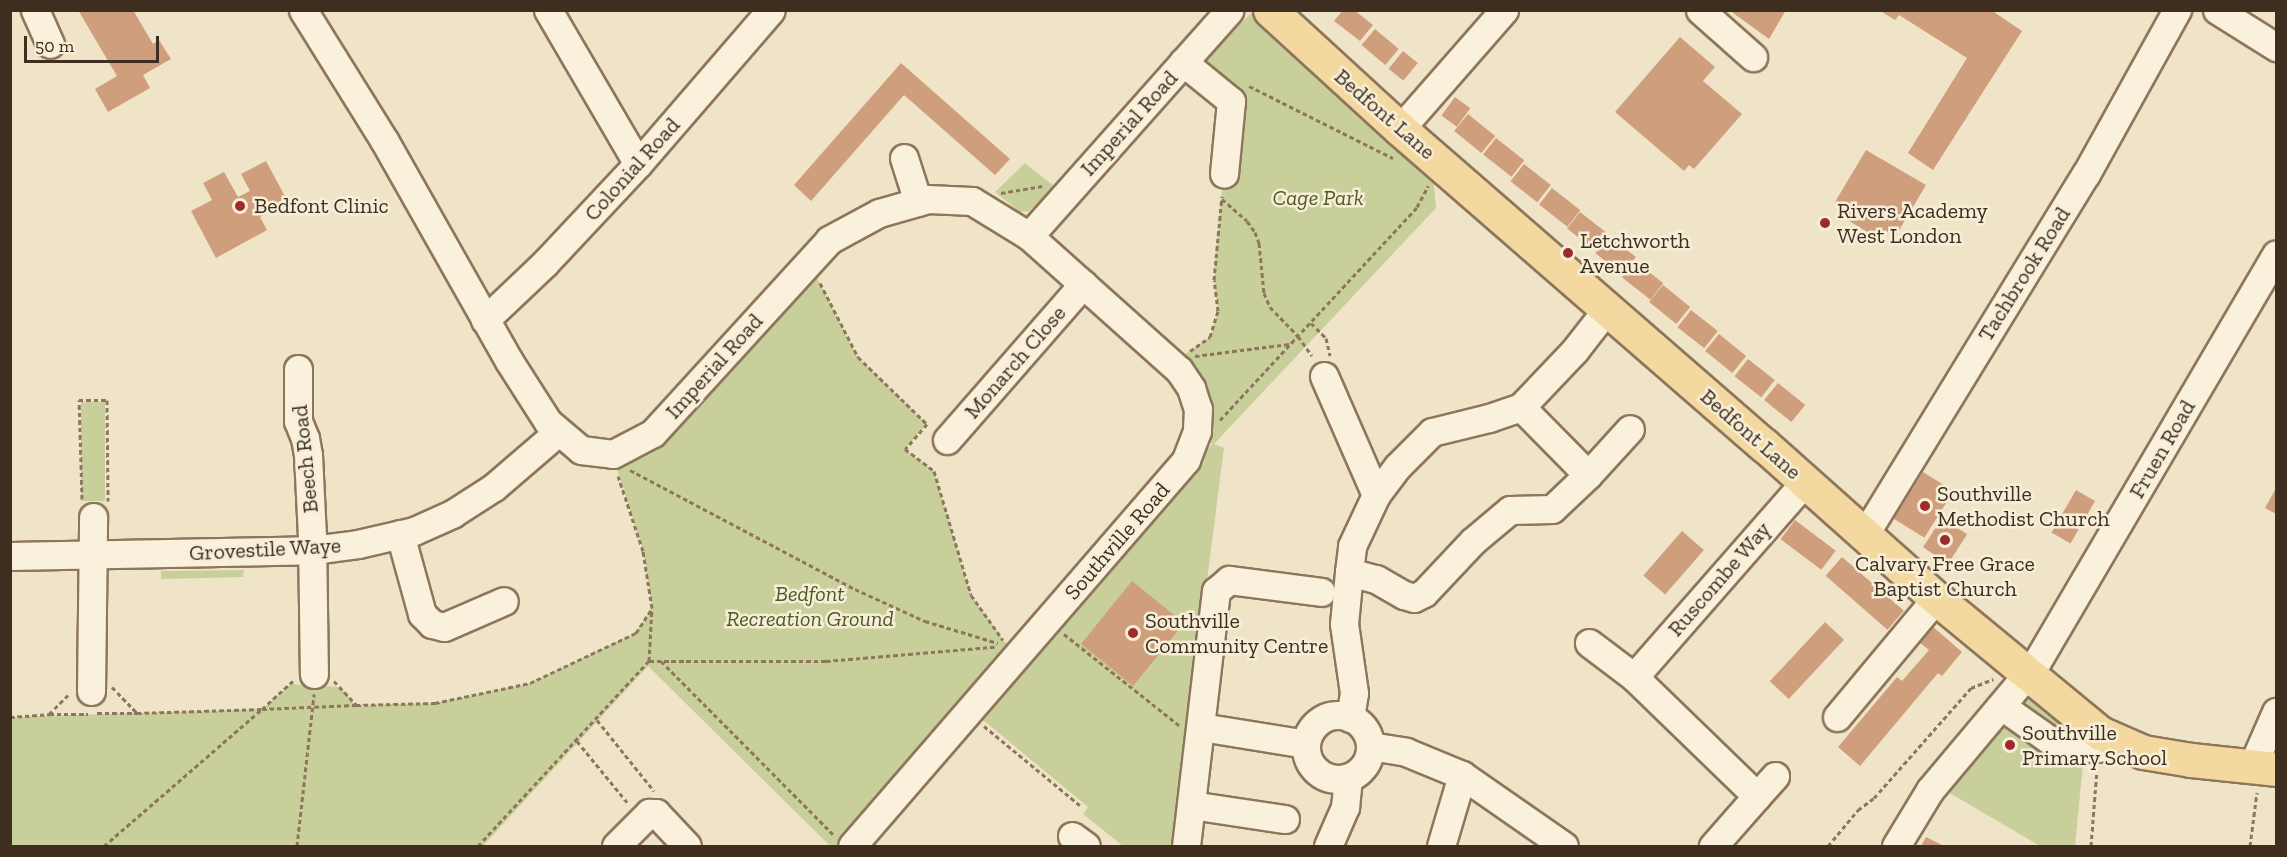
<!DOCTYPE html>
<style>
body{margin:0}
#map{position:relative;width:2287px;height:857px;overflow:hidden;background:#f0e4c8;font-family:"Zilla Slab",serif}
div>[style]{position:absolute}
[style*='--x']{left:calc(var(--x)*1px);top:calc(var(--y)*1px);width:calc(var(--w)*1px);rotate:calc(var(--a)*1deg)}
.green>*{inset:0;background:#c9cf9b;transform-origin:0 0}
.building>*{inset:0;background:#cf9f7d;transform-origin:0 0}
.path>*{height:3px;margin-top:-1.5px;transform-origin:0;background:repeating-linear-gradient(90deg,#8d765c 0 4.5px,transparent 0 7.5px)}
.roads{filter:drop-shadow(2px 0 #8d765c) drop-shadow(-2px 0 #8d765c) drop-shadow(0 2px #8d765c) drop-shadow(0 -2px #8d765c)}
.minor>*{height:27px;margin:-13.5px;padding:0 13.5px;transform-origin:13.5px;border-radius:13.5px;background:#faf1dc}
.minor>.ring{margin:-13.5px;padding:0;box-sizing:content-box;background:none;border:27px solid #faf1dc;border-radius:50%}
.major>*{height:33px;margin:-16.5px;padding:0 16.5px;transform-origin:16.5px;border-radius:16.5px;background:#f3d9a0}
.dots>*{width:16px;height:16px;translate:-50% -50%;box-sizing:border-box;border:3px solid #f7eed8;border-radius:50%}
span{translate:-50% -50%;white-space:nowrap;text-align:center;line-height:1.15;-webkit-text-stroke:5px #f7eed8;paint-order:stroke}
.street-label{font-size:22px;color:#3d2e20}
.park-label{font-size:22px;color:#4d5a26;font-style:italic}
.poi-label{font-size:22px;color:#3d2e20}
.left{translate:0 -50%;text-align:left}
.frame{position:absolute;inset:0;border:12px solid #3d2e20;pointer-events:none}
.scale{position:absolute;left:24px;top:36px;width:135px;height:27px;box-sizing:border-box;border:3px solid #3d2e20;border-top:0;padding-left:8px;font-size:18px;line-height:21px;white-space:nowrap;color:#3d2e20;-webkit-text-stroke:4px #f7eed8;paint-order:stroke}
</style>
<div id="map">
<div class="green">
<i style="clip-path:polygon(1251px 13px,1433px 175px,1436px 208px,1214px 444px,1224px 448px,1173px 846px,1123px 846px,1083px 814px,1088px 807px,978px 716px,1212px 444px,1208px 432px,1213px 414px,1209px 398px,1181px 357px,1210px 337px,1218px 311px,1214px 280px,1216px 248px,1224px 174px,1241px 101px,1203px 63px)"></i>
<i style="clip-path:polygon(1025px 163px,1055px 187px,1029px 211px,1020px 212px,995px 192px)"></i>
<i style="clip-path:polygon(813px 270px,858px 357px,927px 424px,905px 449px,934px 471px,971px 595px,1008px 646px,835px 846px,830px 846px,648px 666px,483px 846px,11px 846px,11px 717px,262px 709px,291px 684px,340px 687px,356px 705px,435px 703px,530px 683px,635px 633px,652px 608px,643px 551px,616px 466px,624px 464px,718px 385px)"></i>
<i style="left:105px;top:402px;width:99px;height:24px;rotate:90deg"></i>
<i style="clip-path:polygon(244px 570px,243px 577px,161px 579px,161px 571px)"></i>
<i style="clip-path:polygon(2031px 690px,2086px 734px,2075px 846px,2040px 846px,1948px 792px)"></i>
</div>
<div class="building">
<i style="clip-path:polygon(78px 10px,133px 10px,153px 44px,159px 40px,171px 59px,143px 75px,150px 88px,108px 112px,95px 89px,117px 76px)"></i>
<i style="clip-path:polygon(1343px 10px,1354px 10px,1373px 25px,1360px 41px,1334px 21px)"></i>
<i style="clip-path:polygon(1729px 10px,1786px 10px,1769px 39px)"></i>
<i style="clip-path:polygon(1879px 10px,1991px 10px,2022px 31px,1933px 170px,1908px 153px,1967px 58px,1899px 15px,1895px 20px)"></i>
<i style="left:1375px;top:29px;width:31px;height:21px;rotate:40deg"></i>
<i style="clip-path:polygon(1680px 37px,1715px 67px,1703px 81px,1742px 114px,1694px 169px,1689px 165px,1684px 171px,1615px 112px)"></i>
<i style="left:1403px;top:51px;width:19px;height:23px;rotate:39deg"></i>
<i style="clip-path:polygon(901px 63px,1010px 159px,995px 175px,904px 95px,811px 201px,794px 185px)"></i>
<i style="left:1455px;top:97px;width:19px;height:23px;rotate:36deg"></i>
<i style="left:1468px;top:114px;width:35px;height:22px;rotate:39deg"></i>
<i style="left:1496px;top:138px;width:36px;height:21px;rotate:38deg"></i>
<i style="clip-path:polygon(1866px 150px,1926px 185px,1895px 237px,1886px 231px,1881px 240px,1844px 218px,1849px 210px,1835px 202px)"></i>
<i style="clip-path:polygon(266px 161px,288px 202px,260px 217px,267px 230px,216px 258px,191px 211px,212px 200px,203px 183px,224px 172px,238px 197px,250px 191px,241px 174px)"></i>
<i style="left:1524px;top:164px;width:34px;height:22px;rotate:38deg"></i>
<i style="left:1552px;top:188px;width:36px;height:21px;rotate:38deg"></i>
<i style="left:1580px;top:212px;width:36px;height:21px;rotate:38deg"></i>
<i style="left:1609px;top:236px;width:34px;height:22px;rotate:38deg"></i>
<i style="left:1635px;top:261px;width:36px;height:21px;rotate:38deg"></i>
<i style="left:1663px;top:285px;width:35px;height:22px;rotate:39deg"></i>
<i style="left:1691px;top:310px;width:34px;height:22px;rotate:38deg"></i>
<i style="left:1719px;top:334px;width:35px;height:22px;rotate:39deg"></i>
<i style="left:1748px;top:359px;width:34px;height:22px;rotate:38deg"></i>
<i style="left:1778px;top:383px;width:35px;height:22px;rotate:39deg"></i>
<i style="left:1923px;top:472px;width:36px;height:55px;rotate:32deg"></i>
<i style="clip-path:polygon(2276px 488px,2276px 514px,2265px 508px)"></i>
<i style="left:2076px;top:490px;width:22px;height:49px;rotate:30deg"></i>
<i style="left:1942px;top:518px;width:30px;height:35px;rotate:33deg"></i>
<i style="left:1795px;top:520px;width:51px;height:24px;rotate:37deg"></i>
<i style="left:1682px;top:531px;width:29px;height:59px;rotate:41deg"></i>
<i style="left:1842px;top:557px;width:82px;height:25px;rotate:41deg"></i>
<i style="left:1132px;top:581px;width:67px;height:81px;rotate:39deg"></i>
<i style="left:1825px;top:622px;width:26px;height:81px;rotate:43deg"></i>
<i style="clip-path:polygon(1932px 626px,1962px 652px,1942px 676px,1938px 673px,1860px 766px,1838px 747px,1897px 677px,1902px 681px,1929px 650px,1919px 642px)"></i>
<i style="clip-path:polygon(1926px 837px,1944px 846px,1921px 846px)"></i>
</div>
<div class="path">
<i style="--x:1249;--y:86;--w:161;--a:26.6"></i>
<i style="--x:1001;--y:193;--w:42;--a:-9.7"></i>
<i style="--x:1222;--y:199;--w:33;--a:41"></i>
<i style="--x:1247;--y:221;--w:14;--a:54"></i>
<i style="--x:1255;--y:232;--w:12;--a:70"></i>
<i style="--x:1259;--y:243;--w:50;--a:84.3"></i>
<i style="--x:1264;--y:293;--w:15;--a:67"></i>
<i style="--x:1270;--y:307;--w:40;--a:46"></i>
<i style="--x:1298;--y:336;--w:24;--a:55"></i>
<i style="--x:820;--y:283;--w:83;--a:62.8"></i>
<i style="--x:858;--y:357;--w:96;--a:44.2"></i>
<i style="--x:927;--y:424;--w:33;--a:131"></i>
<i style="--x:905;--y:449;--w:36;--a:37"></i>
<i style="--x:934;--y:471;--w:129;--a:73.4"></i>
<i style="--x:971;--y:595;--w:55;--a:54.6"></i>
<i style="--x:1311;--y:323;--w:21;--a:45"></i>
<i style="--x:1326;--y:338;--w:18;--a:77"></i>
<i style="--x:1190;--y:351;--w:24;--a:-35"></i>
<i style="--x:1210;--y:337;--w:27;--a:-73"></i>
<i style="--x:1218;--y:311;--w:31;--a:-97"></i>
<i style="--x:1214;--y:280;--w:84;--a:-84.6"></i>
<i style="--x:1195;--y:356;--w:95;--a:-7.3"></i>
<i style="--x:1220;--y:420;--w:290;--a:-47.2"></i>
<i style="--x:1417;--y:207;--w:24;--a:-62"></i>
<i style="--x:630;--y:470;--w:255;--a:27.9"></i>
<i style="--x:855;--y:589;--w:77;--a:24.6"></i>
<i style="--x:925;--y:621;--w:76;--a:16.8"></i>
<i style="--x:82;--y:499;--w:99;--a:-91.7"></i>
<i style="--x:79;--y:400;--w:28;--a:0"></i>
<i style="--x:107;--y:400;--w:101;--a:89.4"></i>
<i style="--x:1064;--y:634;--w:147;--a:38.4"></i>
<i style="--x:649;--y:661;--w:177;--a:0"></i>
<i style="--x:826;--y:661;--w:169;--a:-4.8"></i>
<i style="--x:661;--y:661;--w:244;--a:45.2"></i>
<i style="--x:334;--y:681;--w:33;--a:47"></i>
<i style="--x:356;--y:705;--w:79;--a:-1.5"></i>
<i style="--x:435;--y:703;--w:97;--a:-11.9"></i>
<i style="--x:530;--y:683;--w:117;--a:-25.3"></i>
<i style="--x:636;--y:633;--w:30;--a:-57"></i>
<i style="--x:112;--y:687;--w:36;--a:46"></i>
<i style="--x:137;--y:713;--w:125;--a:-1.8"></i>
<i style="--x:262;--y:709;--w:43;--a:-42.2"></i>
<i style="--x:97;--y:713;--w:40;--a:0"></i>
<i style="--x:49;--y:714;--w:39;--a:0"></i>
<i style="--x:10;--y:717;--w:39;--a:-4"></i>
<i style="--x:49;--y:714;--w:28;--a:-45"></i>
<i style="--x:597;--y:720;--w:91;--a:51.2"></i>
<i style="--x:984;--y:726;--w:127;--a:39.6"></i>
<i style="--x:577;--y:741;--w:79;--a:50.7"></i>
<i style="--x:104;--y:846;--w:209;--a:-40.9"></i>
<i style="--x:262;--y:709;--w:94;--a:-2.4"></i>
<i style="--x:297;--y:846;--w:153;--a:-83.6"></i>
<i style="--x:478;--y:846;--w:252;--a:-47.3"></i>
<i style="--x:649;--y:661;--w:53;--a:-86.8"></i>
<i style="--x:652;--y:608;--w:58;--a:-99"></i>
<i style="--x:643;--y:551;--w:79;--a:-108.4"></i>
<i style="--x:1828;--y:846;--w:47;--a:-50.2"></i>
<i style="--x:1858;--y:810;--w:20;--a:-37"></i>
<i style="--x:1874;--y:798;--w:147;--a:-48.6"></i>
<i style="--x:1971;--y:688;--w:24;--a:-22"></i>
<i style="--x:2091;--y:846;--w:76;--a:-85.5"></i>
<i style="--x:2250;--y:846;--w:54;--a:-82.6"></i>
</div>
<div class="roads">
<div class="minor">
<i style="--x:35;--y:10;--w:37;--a:66"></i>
<i style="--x:303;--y:10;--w:153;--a:58.1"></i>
<i style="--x:384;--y:140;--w:254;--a:60.5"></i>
<i style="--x:509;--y:361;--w:72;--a:57.4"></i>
<i style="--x:548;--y:422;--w:43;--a:40.3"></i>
<i style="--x:581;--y:450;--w:32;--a:7"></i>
<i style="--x:613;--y:454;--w:45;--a:-27.7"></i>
<i style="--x:653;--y:433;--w:261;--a:-47.6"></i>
<i style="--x:829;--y:240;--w:57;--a:-28.4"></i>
<i style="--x:879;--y:213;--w:51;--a:-15.9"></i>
<i style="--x:928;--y:199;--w:44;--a:2.6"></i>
<i style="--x:972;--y:201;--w:67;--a:31.6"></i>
<i style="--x:1029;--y:236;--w:201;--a:41.8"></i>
<i style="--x:1179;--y:370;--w:22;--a:56"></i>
<i style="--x:1191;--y:388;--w:22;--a:72"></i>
<i style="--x:1198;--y:409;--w:22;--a:93"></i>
<i style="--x:1197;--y:431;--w:31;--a:111"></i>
<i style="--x:1186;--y:460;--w:510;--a:130.87"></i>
<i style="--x:548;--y:10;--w:178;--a:59.7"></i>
<i style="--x:1700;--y:10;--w:71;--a:41.6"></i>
<i style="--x:2217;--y:10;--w:70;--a:32.1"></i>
<i style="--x:1183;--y:62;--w:62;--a:39.1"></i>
<i style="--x:1231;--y:101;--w:73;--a:95.5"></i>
<i style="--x:1400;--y:129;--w:158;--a:-48.8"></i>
<i style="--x:904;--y:158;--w:46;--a:72.3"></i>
<i style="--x:1029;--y:236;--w:302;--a:-48.4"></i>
<i style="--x:485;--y:320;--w:83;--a:-43.5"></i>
<i style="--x:545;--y:263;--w:136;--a:-46.8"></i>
<i style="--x:638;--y:164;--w:203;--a:-49.2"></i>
<i style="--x:298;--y:369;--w:52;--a:90"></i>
<i style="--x:298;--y:421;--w:18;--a:68"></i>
<i style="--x:305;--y:438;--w:17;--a:80"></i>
<i style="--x:308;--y:455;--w:81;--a:87.2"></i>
<i style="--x:312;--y:536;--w:138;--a:89.2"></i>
<i style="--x:1324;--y:376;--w:130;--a:66.4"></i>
<i style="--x:1521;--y:407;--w:95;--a:45.4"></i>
<i style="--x:947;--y:440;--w:207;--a:-48.9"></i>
<i style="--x:400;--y:534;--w:83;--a:74.6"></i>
<i style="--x:422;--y:614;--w:14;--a:45"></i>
<i style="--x:432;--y:624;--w:12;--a:14"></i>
<i style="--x:444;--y:627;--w:65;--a:-23.4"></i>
<i style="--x:1865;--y:534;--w:422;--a:-58.5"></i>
<i style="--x:2086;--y:174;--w:188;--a:-61"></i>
<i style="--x:10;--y:556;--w:303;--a:-1.1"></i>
<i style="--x:313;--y:550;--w:45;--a:-7.6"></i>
<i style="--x:358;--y:544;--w:57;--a:-13.1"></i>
<i style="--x:414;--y:531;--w:42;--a:-24.1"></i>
<i style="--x:452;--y:514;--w:50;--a:-32.7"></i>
<i style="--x:494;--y:487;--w:84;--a:-40.7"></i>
<i style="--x:1349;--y:572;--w:28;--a:15"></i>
<i style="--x:1376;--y:579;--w:32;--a:30"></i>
<i style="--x:1404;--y:595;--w:10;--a:17"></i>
<i style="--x:1414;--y:598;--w:11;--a:-27"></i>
<i style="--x:1424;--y:593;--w:71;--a:-46.7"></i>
<i style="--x:1473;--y:541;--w:48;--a:-40"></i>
<i style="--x:1510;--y:510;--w:42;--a:-1.4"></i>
<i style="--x:1552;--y:509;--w:50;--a:-43.4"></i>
<i style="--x:1588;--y:475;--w:62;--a:-47.6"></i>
<i style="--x:1589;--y:643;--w:56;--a:37.1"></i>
<i style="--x:1634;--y:677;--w:259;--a:-48.8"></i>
<i style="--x:1634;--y:677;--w:171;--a:44.1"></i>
<i style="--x:1757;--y:796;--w:67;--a:131.3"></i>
<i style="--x:91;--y:691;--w:174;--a:-89.3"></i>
<i style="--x:2010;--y:712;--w:59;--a:35.3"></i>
<i style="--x:2058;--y:746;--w:40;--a:2.9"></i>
<i style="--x:2098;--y:748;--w:15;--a:-82"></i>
<i class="ring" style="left:1306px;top:715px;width:37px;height:37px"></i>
<i style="--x:1837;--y:717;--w:155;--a:-50.2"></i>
<i style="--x:1350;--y:718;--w:25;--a:-81"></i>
<i style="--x:1354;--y:693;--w:70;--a:-98.2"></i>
<i style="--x:1344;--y:624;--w:52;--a:-84.5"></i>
<i style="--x:1349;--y:572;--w:26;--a:-83"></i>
<i style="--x:1352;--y:546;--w:56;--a:-64.8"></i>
<i style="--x:1376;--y:495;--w:36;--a:-53"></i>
<i style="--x:1398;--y:466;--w:48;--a:-45"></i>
<i style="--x:1432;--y:432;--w:59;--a:-13.8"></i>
<i style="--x:1489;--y:418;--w:34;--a:-19"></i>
<i style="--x:1521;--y:407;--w:79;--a:-46.5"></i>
<i style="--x:1575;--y:350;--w:52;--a:-52"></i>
<i style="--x:1201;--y:727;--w:106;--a:9.2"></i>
<i style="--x:1370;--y:746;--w:36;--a:9"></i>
<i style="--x:1406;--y:752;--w:61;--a:22.3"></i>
<i style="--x:1462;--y:775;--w:124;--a:34.8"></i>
<i style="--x:2255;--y:767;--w:14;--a:-78"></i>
<i style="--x:2258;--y:753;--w:45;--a:-66.3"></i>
<i style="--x:1757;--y:796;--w:27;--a:-48"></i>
<i style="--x:1191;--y:805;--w:95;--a:8.5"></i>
<i style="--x:1072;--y:836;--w:17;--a:36"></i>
<i style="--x:616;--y:846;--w:47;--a:-45"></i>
<i style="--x:649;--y:813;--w:7;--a:0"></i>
<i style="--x:656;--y:813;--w:45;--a:46.8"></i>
<i style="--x:1186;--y:846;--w:257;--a:-83.3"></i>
<i style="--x:1216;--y:591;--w:17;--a:-40"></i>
<i style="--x:1229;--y:580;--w:93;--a:7.4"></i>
<i style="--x:1328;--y:846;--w:43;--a:-66.4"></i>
<i style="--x:1345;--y:807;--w:29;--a:-84"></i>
<i style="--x:1441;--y:846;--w:74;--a:-73.5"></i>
<i style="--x:1896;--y:846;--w:66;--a:-58.7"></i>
<i style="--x:1930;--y:790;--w:163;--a:-50"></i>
<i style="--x:2035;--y:665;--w:476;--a:-59.6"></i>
</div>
<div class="major">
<i style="--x:1270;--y:10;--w:176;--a:42.5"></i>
<i style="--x:1400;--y:129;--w:482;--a:41"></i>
<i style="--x:1764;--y:445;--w:230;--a:41.7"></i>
<i style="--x:1936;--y:598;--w:212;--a:39.5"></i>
<i style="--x:2100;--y:733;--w:47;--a:23.8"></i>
<i style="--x:2143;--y:752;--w:49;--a:9.5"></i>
<i style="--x:2191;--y:760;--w:85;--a:6"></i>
</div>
</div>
<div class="dots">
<i style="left:240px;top:206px;background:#9e2a2b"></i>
<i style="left:1825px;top:223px;background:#9e2a2b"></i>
<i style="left:1568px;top:253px;background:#9e2a2b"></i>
<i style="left:1925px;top:506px;background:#9e2a2b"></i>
<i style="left:1945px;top:540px;background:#9e2a2b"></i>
<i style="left:1133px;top:633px;background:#9e2a2b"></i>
<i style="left:2010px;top:745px;background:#9e2a2b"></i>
</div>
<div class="street-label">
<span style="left:1385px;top:114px;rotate:41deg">Bedfont Lane</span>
<span style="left:1129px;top:123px;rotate:-48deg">Imperial Road</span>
<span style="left:632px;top:169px;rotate:-48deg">Colonial Road</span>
<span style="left:2024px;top:274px;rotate:-58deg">Tachbrook Road</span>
<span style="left:1015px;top:362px;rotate:-49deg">Monarch Close</span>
<span style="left:714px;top:366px;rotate:-48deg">Imperial Road</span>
<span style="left:1751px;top:434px;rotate:41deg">Bedfont Lane</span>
<span style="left:2162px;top:449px;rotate:-60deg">Fruen Road</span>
<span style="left:305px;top:459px;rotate:-96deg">Beech Road</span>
<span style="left:1117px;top:541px;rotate:-49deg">Southville Road</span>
<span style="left:265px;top:549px;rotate:-3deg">Grovestile Waye</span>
<span style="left:1719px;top:579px;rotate:-49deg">Ruscombe Way</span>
</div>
<div class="park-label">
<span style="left:1318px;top:198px">Cage Park</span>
<span style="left:810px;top:606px">Bedfont<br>Recreation Ground</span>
</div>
<div class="poi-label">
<span class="left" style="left:254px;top:206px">Bedfont Clinic</span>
<span class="left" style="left:1837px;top:223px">Rivers Academy<br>West London</span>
<span class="left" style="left:1580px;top:253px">Letchworth<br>Avenue</span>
<span class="left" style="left:1937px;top:506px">Southville<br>Methodist Church</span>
<span style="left:1945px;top:576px">Calvary Free Grace<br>Baptist Church</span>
<span class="left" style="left:1145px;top:633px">Southville<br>Community Centre</span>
<span class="left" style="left:2022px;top:745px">Southville<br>Primary School</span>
</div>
<div class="frame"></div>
<div class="scale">50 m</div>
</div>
